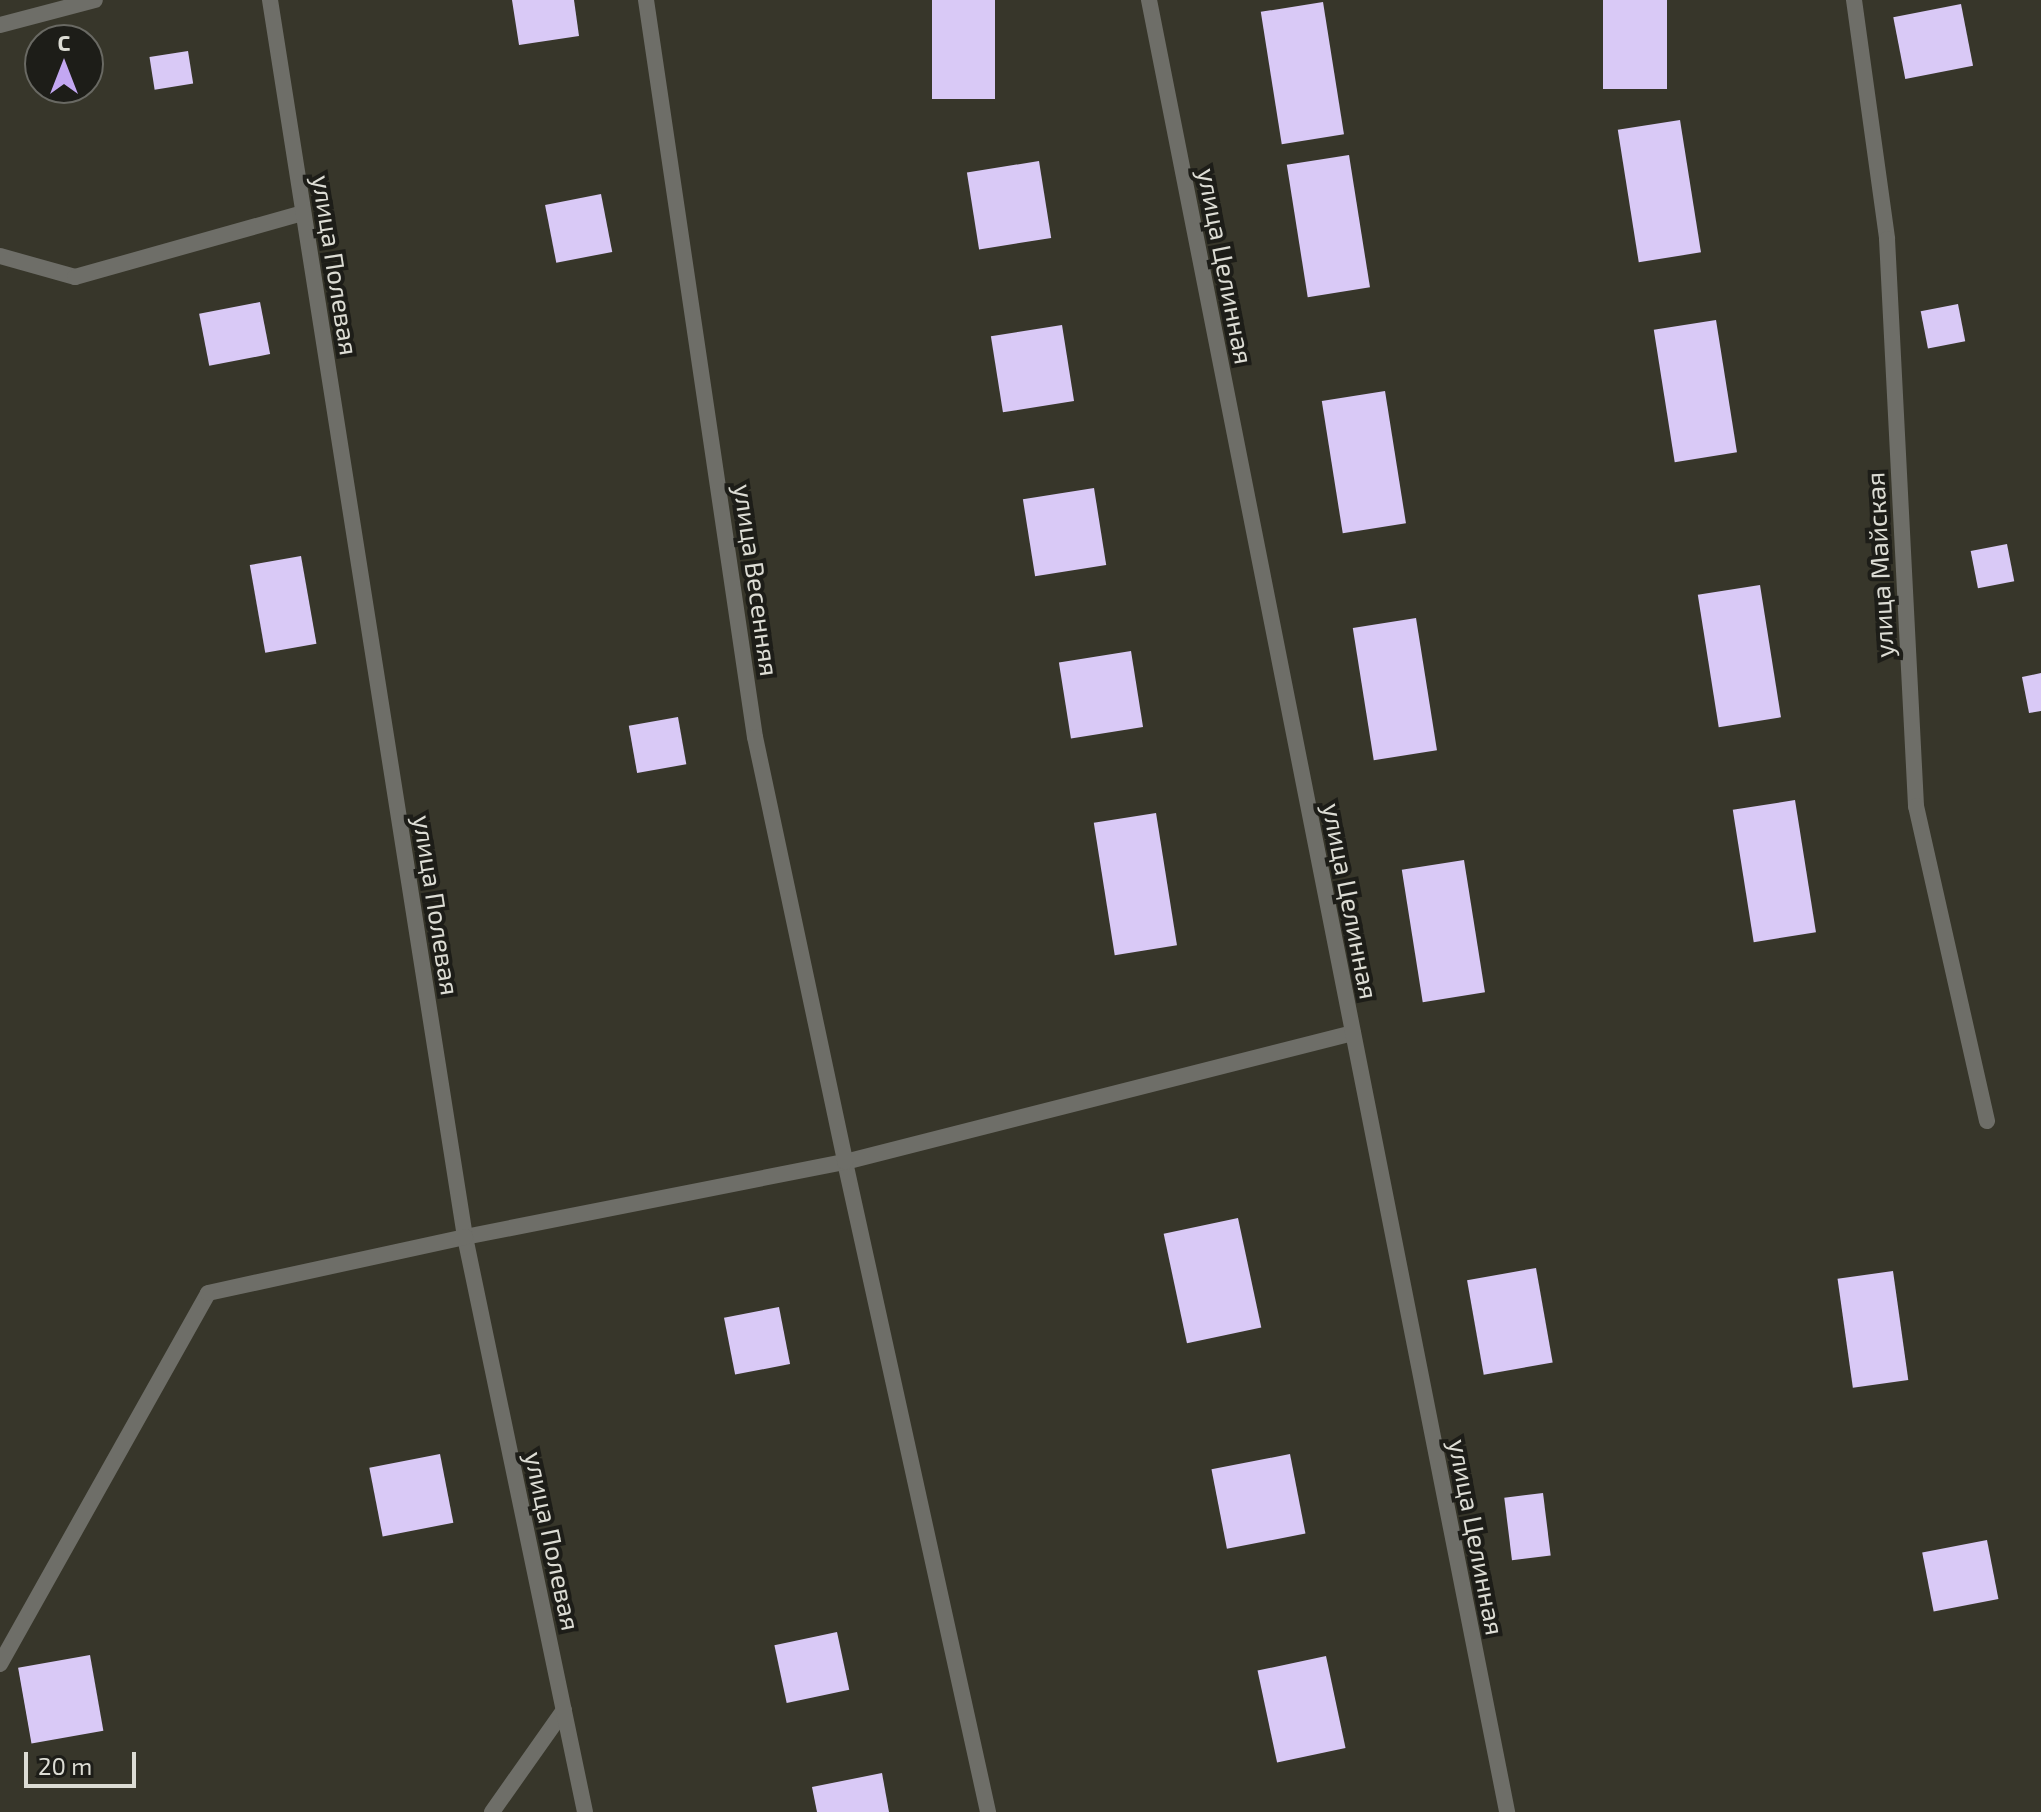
<!DOCTYPE html>
<meta charset="utf-8">
<style>
body{margin:0}
#map{position:relative;width:2041px;height:1812px;overflow:hidden;background:#37362a;font-family:"Exo 2",sans-serif}
div>[style]{position:absolute}
[style*='--x']{left:calc(var(--x)*1px);top:calc(var(--y)*1px);width:calc(var(--w)*1px);rotate:calc(var(--a)*1deg)}
.building>*{inset:0;background:#d9c9f6;transform-origin:0 0}
.service>*{height:16px;margin:-8px;padding:0 8px;transform-origin:8px;border-radius:8px;background:#6e6e68}
.minor>*{height:16px;margin:-8px;padding:0 8px;transform-origin:8px;border-radius:8px;background:#6e6e68}
span{translate:-50% -50%;white-space:nowrap;text-align:center;line-height:1.15;-webkit-text-stroke:8px #1d1d18;paint-order:stroke}
.street-label{font-size:26px;color:#dcdcd4}
.north{position:absolute;left:24px;top:24px;width:80px;height:80px;box-sizing:border-box;background:#1d1d18;border:2px solid #696963;border-radius:50%;rotate:0deg;font-size:22px;font-weight:700;line-height:32px;text-align:center;color:#dcdcd4}
.north::after{content:'';display:block;margin:auto;width:28px;height:36px;background:#c3a7f2;clip-path:polygon(50% 0,100% 100%,50% 72%,0 100%)}
.scale{position:absolute;left:24px;top:1752px;width:112px;height:36px;box-sizing:border-box;border:4px solid #dcdcd4;border-top:0;padding-left:10px;font-size:24px;line-height:28px;white-space:nowrap;color:#dcdcd4;-webkit-text-stroke:6px #1d1d18;paint-order:stroke}
</style>
<div id="map">
<div class="building">
<i style="clip-path:polygon(512px 0,574px 0,579px 36px,519px 45px)"></i>
<i style="left:932px;top:0;width:63px;height:99px"></i>
<i style="left:1603px;top:0;width:64px;height:89px"></i>
<i style="left:1323px;top:2px;width:134px;height:63px;rotate:81deg"></i>
<i style="left:1961px;top:4px;width:63px;height:69px;rotate:79deg"></i>
<i style="left:188px;top:51px;width:33px;height:39px;rotate:81deg"></i>
<i style="left:1680px;top:120px;width:134px;height:63px;rotate:81deg"></i>
<i style="left:1349px;top:155px;width:134px;height:63px;rotate:81deg"></i>
<i style="left:1039px;top:161px;width:78px;height:73px;rotate:81deg"></i>
<i style="left:601px;top:194px;width:59px;height:57px;rotate:79deg"></i>
<i style="left:260px;top:302px;width:53px;height:62px;rotate:79deg"></i>
<i style="left:1958px;top:304px;width:38px;height:38px;rotate:79deg"></i>
<i style="left:1716px;top:320px;width:134px;height:63px;rotate:81deg"></i>
<i style="left:1062px;top:325px;width:77px;height:72px;rotate:81deg"></i>
<i style="left:1385px;top:391px;width:134px;height:64px;rotate:81deg"></i>
<i style="left:1094px;top:488px;width:78px;height:72px;rotate:81deg"></i>
<i style="left:2007px;top:544px;width:38px;height:37px;rotate:79deg"></i>
<i style="left:301px;top:556px;width:89px;height:52px;rotate:80deg"></i>
<i style="left:1760px;top:585px;width:134px;height:63px;rotate:81deg"></i>
<i style="left:1416px;top:618px;width:134px;height:64px;rotate:81deg"></i>
<i style="left:1131px;top:651px;width:77px;height:73px;rotate:81deg"></i>
<i style="clip-path:polygon(2041px 673px,2041px 711px,2029px 713px,2022px 677px)"></i>
<i style="left:678px;top:717px;width:48px;height:50px;rotate:80deg"></i>
<i style="left:1795px;top:800px;width:134px;height:63px;rotate:81deg"></i>
<i style="left:1156px;top:813px;width:134px;height:63px;rotate:81deg"></i>
<i style="left:1464px;top:860px;width:134px;height:63px;rotate:81deg"></i>
<i style="left:1238px;top:1218px;width:112px;height:76px;rotate:78deg"></i>
<i style="left:1536px;top:1268px;width:96px;height:70px;rotate:80deg"></i>
<i style="left:1893px;top:1271px;width:110px;height:56px;rotate:82deg"></i>
<i style="left:779px;top:1307px;width:58px;height:56px;rotate:79deg"></i>
<i style="left:440px;top:1454px;width:70px;height:72px;rotate:79deg"></i>
<i style="left:1290px;top:1454px;width:81px;height:80px;rotate:79deg"></i>
<i style="left:1543px;top:1493px;width:63px;height:39px;rotate:83deg"></i>
<i style="left:1987px;top:1540px;width:60px;height:66px;rotate:79deg"></i>
<i style="left:837px;top:1632px;width:59px;height:64px;rotate:78deg"></i>
<i style="left:90px;top:1655px;width:77px;height:73px;rotate:80deg"></i>
<i style="left:1326px;top:1656px;width:94px;height:70px;rotate:78deg"></i>
<i style="clip-path:polygon(882px 1773px,889px 1812px,817px 1812px,812px 1787px)"></i>
</div>
<div class="service">
<i style="--x:0;--y:25;--w:98;--a:-14.7"></i>
<i style="--x:0;--y:256;--w:78;--a:15.6"></i>
<i style="--x:75;--y:277;--w:237;--a:-15.7"></i>
<i style="--x:845;--y:1162;--w:666;--a:77.59"></i>
<i style="--x:465;--y:1237;--w:387;--a:-11.2"></i>
<i style="--x:845;--y:1162;--w:524;--a:-14.25"></i>
<i style="--x:0;--y:1664;--w:425;--a:-60.7"></i>
<i style="--x:492;--y:1812;--w:125;--a:-54.8"></i>
</div>
<div class="minor">
<i style="--x:270;--y:0;--w:1252;--a:81.04"></i>
<i style="--x:465;--y:1237;--w:587;--a:78.21"></i>
<i style="--x:646;--y:0;--w:745;--a:81.59"></i>
<i style="--x:755;--y:737;--w:434;--a:78"></i>
<i style="--x:1149;--y:0;--w:1847;--a:78.82"></i>
<i style="--x:1854;--y:0;--w:241;--a:82.1"></i>
<i style="--x:1887;--y:239;--w:568;--a:87.07"></i>
<i style="--x:1916;--y:806;--w:323;--a:77.3"></i>
<i style="--x:208;--y:1293;--w:263;--a:-12.3"></i>
</div>
<div class="street-label">
<span style="left:336px;top:265px;rotate:81deg">улица Полевая</span>
<span style="left:1226px;top:266px;rotate:79deg">улица Целинная</span>
<span style="left:1879px;top:565px;rotate:-93deg">улица Майская</span>
<span style="left:757px;top:580px;rotate:82deg">улица Весенняя</span>
<span style="left:1351px;top:901px;rotate:79deg">улица Целинная</span>
<span style="left:437px;top:905px;rotate:81deg">улица Полевая</span>
<span style="left:1477px;top:1537px;rotate:79deg">улица Целинная</span>
<span style="left:553px;top:1541px;rotate:78deg">улица Полевая</span>
</div>
<div class="north">С</div>
<div class="scale">20 m</div>
</div>
